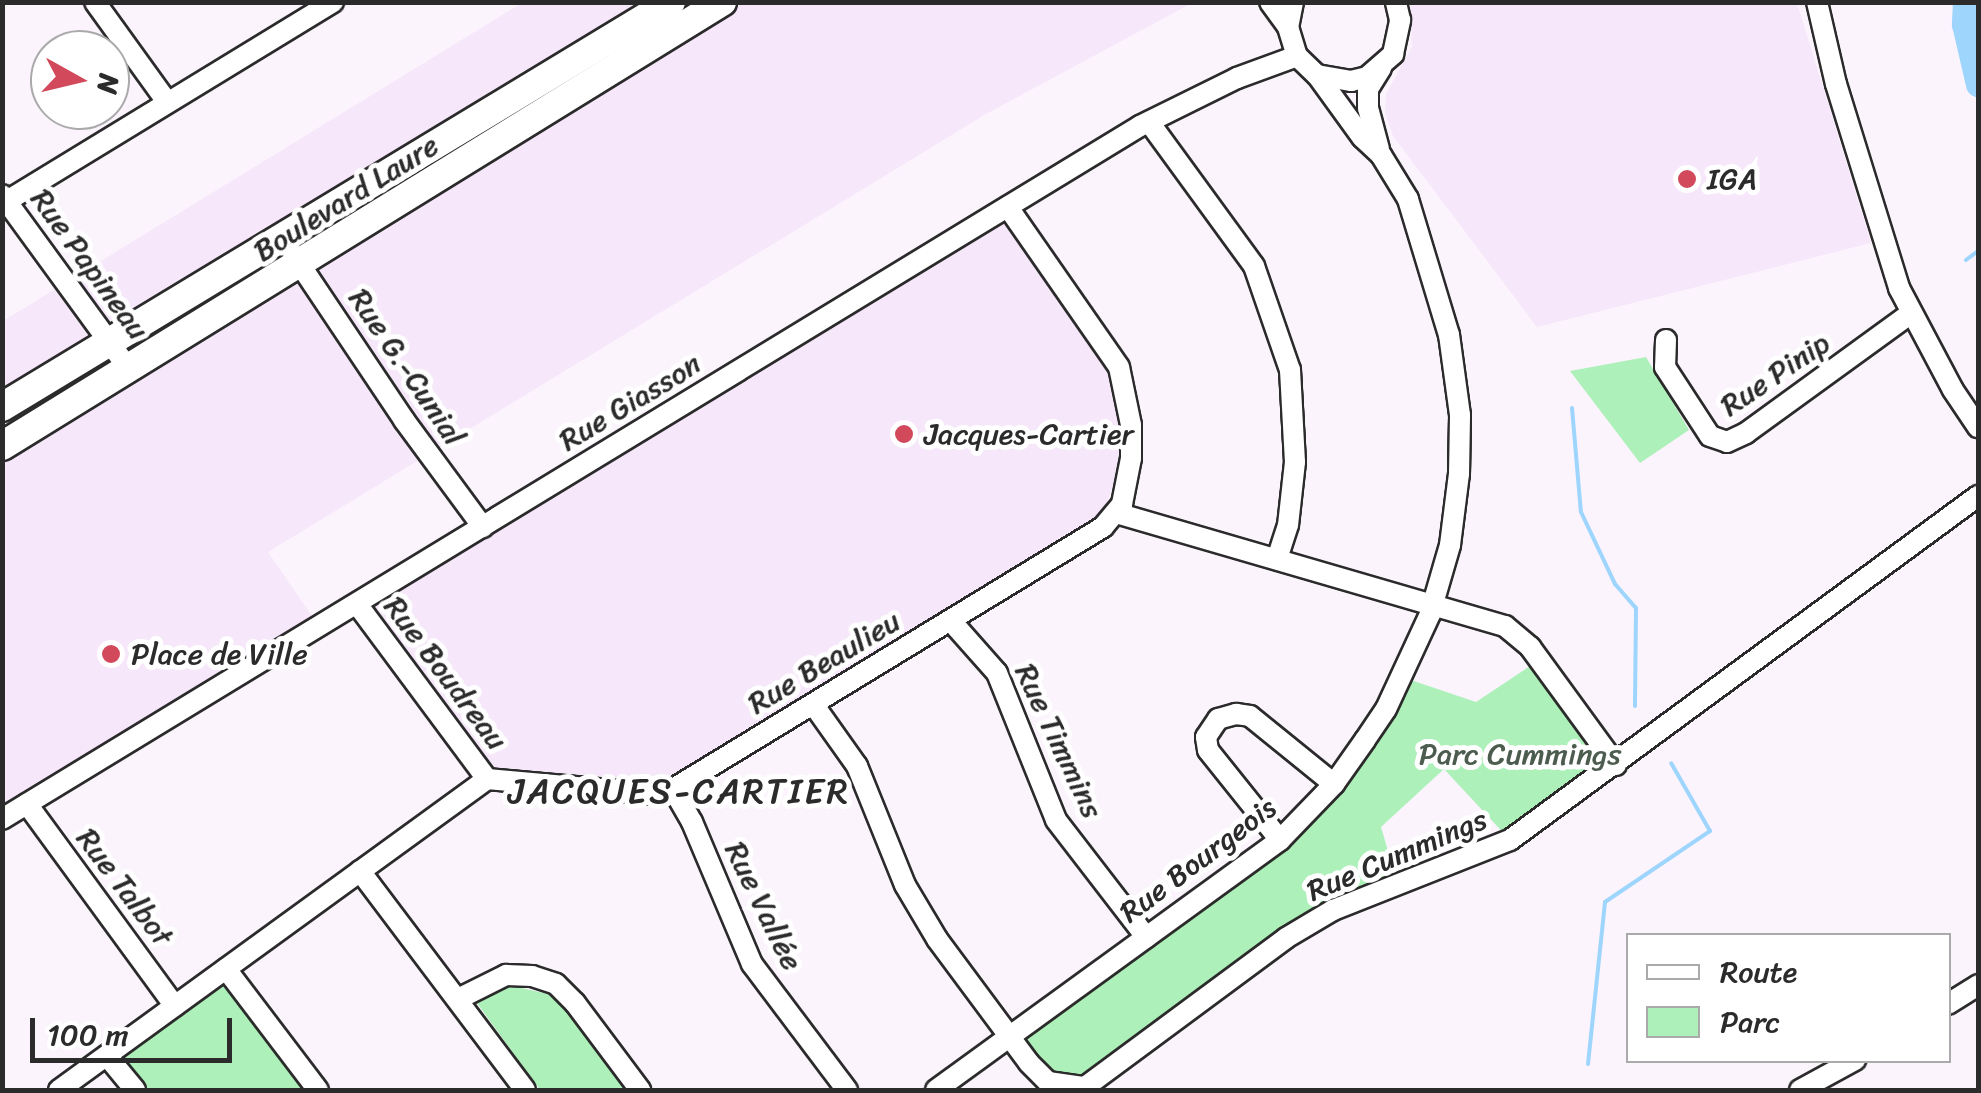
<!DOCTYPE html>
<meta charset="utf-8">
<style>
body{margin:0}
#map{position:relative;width:1981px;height:1093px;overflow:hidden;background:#fbf4fd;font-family:Sriracha,sans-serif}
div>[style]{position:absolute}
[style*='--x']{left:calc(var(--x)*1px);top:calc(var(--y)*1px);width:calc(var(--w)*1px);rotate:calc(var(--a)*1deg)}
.built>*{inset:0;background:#f6e7fa}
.green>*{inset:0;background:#aef0b9}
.stream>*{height:4px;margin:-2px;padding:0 2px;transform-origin:2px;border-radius:2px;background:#9ed5fd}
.river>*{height:25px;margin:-12.5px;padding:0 12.5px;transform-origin:12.5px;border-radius:12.5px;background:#9ed5fd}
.roads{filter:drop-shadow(2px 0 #2b2b2b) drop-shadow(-2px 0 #2b2b2b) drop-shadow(0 2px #2b2b2b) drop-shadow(0 -2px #2b2b2b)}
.minor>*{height:20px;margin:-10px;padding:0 10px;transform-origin:10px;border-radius:10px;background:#fff}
.highway>*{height:28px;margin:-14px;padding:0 14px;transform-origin:14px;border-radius:14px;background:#fff}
.dots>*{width:28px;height:28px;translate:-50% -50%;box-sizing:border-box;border:5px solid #fff;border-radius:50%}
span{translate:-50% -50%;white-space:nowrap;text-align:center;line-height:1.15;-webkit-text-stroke:10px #fff;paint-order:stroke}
.poi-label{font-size:30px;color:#2b2b2b}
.left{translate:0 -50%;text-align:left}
.street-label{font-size:30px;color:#2b2b2b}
.park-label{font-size:30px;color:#4c5c4e}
.quarter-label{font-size:35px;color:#2b2b2b;letter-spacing:2.5px}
.frame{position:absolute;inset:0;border:5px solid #2b2b2b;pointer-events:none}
.legend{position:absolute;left:1626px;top:933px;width:325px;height:130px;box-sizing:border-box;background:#fff;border:2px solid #aaa;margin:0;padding:12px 18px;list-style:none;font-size:30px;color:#2b2b2b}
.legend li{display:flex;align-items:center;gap:20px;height:50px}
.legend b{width:50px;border:2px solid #aaa}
.north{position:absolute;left:30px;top:30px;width:100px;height:100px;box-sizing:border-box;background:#fff;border:2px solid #aaa;border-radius:50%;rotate:98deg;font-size:28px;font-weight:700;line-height:40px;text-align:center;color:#2b2b2b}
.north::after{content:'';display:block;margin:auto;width:35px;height:45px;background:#d1495b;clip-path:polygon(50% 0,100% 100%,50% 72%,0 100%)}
.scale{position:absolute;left:30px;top:1018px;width:202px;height:45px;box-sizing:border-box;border:5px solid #2b2b2b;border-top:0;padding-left:12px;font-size:30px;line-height:35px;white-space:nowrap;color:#2b2b2b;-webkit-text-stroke:8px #fff;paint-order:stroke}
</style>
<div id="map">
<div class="built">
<i style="clip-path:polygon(522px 3px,1192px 3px,986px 114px,268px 552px,323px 632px,3px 830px,3px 321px)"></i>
<i style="clip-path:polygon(1410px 3px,1797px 3px,1871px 243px,1537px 327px,1393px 136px,1385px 112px,1386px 94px,1412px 47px)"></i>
<i style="clip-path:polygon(1008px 217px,1109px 365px,1124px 434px,1122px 459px,1100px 522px,662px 786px,488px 773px,364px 604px)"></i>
</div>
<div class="green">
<i style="clip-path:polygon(1646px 357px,1689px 430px,1640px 463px,1570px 371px)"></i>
<i style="clip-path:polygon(1539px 660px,1616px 765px,1510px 840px,1444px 769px,1381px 827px,1398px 885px,1333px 910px,1118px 1062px,1060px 1086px,1010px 1036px,1280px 840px,1402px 677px,1476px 702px)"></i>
<i style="clip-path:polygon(225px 978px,311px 1090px,149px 1090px,122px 1056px)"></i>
<i style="clip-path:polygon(509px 985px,561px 997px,632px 1090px,540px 1090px,474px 999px)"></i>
</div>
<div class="stream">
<i style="--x:1966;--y:260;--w:15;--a:-37"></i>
<i style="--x:1572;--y:408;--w:104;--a:85.1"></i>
<i style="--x:1581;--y:512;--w:80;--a:64.7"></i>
<i style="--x:1615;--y:584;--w:32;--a:49"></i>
<i style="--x:1636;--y:608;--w:98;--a:90.6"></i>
<i style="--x:1588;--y:1064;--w:163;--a:-84"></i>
<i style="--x:1605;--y:902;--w:127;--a:-34.1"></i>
<i style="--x:1710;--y:831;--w:78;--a:-119.8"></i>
</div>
<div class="river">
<i style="--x:1965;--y:2;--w:22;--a:93"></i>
<i style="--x:1964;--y:24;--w:62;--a:76.9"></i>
</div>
<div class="roads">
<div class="minor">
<i style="--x:95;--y:2;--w:123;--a:54.2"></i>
<i style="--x:1270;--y:2;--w:31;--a:54"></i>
<i style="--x:1293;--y:2;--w:25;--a:101"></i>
<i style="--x:1288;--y:27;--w:30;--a:73"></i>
<i style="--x:1297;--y:56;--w:28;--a:44"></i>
<i style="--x:1317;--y:75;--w:35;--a:10"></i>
<i style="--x:1351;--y:81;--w:16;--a:-14"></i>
<i style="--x:1367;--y:77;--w:35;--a:-41"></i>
<i style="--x:1393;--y:54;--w:35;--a:-78"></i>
<i style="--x:1400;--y:20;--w:18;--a:-103"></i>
<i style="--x:1817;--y:2;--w:84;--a:77"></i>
<i style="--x:1836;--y:84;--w:214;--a:72.8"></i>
<i style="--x:1899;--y:288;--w:115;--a:62.1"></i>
<i style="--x:1953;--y:390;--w:45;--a:56"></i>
<i style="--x:1149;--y:122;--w:178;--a:53.9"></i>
<i style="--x:1254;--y:266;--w:110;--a:70.9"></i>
<i style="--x:1290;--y:370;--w:92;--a:86.9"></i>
<i style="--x:1295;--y:462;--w:63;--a:96.3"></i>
<i style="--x:1288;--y:525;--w:36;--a:108"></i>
<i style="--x:1379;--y:149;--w:42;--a:-105"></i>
<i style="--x:1368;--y:108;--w:19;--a:-90"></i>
<i style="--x:1368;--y:89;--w:25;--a:-58"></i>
<i style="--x:2;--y:195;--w:215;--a:53.9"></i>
<i style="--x:2;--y:204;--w:388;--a:-31.4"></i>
<i style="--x:293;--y:254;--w:200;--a:56.2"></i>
<i style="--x:404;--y:420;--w:133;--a:53.6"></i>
<i style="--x:1666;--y:340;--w:27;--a:92"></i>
<i style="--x:1665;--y:367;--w:82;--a:56.9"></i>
<i style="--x:1710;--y:436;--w:18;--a:19"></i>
<i style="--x:1727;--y:442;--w:21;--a:-25"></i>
<i style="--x:1746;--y:433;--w:204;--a:-36"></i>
<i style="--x:1116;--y:513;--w:405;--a:16.2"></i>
<i style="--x:1505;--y:626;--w:33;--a:40"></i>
<i style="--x:1530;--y:647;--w:146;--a:53.9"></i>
<i style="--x:357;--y:604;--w:218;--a:53.4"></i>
<i style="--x:951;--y:621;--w:69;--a:48.5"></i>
<i style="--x:997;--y:673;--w:158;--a:68.1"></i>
<i style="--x:1056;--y:820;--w:148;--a:52.4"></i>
<i style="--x:813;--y:704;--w:76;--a:54.6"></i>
<i style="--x:857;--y:766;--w:128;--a:68"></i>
<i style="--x:905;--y:885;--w:63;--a:59.3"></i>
<i style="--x:937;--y:939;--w:154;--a:53.4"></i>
<i style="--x:1029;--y:1063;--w:27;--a:45"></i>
<i style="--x:1048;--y:1082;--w:37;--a:8"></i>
<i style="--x:1085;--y:1087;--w:250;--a:-36.5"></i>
<i style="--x:1286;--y:938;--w:55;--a:-30.8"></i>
<i style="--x:1333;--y:910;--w:190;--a:-21.6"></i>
<i style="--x:1510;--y:840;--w:581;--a:-36.32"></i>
<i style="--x:673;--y:789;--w:38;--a:60"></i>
<i style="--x:692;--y:822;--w:154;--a:67.1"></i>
<i style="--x:752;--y:964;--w:158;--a:53"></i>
<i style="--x:27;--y:804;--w:250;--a:53.8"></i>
<i style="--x:2;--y:819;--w:1332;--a:-31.34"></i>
<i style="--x:1140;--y:126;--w:108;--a:-26.3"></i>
<i style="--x:1237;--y:78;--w:64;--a:-20.1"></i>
<i style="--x:1280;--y:840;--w:115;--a:-128.7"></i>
<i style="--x:1208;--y:750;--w:13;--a:-99"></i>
<i style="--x:1206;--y:737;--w:22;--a:-56"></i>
<i style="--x:1218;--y:719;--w:19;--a:-16"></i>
<i style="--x:1236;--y:714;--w:14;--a:8"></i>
<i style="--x:1250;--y:716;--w:108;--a:39"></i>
<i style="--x:360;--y:871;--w:274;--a:53"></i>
<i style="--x:226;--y:969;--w:152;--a:52.8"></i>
<i style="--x:458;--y:999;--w:54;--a:-26.6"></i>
<i style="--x:506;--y:975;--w:26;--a:2"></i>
<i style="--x:532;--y:976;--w:25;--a:18"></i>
<i style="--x:556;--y:984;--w:27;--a:45"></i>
<i style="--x:575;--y:1003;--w:109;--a:53.2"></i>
<i style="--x:1948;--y:1004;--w:36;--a:-32"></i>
<i style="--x:107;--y:1056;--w:44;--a:50.5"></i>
<i style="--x:59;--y:1090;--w:529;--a:-36"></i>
<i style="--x:487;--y:779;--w:168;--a:5.1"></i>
<i style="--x:654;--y:794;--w:20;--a:-15"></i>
<i style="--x:673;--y:789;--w:504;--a:-31.35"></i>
<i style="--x:1103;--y:527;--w:30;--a:-50"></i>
<i style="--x:1122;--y:504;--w:47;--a:-78.9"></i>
<i style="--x:1131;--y:458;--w:33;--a:-90"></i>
<i style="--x:1131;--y:425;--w:59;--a:-101.7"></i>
<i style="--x:1119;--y:367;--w:195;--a:-124.8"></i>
<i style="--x:936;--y:1090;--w:425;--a:-36"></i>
<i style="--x:1280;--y:840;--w:78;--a:-46"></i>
<i style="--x:1334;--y:784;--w:54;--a:-54.8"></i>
<i style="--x:1365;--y:740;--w:37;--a:-56"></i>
<i style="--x:1386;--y:709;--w:105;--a:-65.1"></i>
<i style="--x:1430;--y:614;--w:72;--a:-73.8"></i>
<i style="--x:1450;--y:545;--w:72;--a:-82.8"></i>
<i style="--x:1459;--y:474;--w:59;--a:-89"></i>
<i style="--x:1460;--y:415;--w:81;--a:-97.8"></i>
<i style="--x:1449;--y:335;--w:142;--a:-106.8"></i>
<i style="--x:1408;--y:199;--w:52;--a:-121.5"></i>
<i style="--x:1381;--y:155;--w:26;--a:-137"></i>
<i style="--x:1362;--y:137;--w:77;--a:-126"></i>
<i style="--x:1800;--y:1090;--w:63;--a:-28.6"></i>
</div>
<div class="highway">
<i style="--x:2;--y:407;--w:782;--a:-31.19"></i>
<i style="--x:2;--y:446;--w:846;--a:-31.66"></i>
</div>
</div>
<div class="dots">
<i style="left:1687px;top:179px;background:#d1495b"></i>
<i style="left:904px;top:434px;background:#d1495b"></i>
<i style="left:111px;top:654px;background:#d1495b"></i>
</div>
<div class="poi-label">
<span class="left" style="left:1707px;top:179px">IGA</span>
<span class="left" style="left:924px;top:434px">Jacques-Cartier</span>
<span class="left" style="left:131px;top:654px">Place de Ville</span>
</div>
<div class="street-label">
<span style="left:346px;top:198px;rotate:-32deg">Boulevard Laure</span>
<span style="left:90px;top:264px;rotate:54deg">Rue Papineau</span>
<span style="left:407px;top:367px;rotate:56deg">Rue G.-Cunial</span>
<span style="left:1775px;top:374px;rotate:-34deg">Rue Pinip</span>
<span style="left:630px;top:402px;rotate:-31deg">Rue Giasson</span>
<span style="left:824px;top:662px;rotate:-31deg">Rue Beaulieu</span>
<span style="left:446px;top:673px;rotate:53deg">Rue Boudreau</span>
<span style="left:1059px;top:741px;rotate:65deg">Rue Timmins</span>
<span style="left:1397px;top:855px;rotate:-23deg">Rue Cummings</span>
<span style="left:1198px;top:860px;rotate:-37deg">Rue Bourgeois</span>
<span style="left:125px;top:887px;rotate:53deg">Rue Talbot</span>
<span style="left:764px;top:906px;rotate:64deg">Rue Vallée</span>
</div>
<div class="park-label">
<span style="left:1520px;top:754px">Parc Cummings</span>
</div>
<div class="quarter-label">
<span style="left:679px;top:791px">JACQUES-CARTIER</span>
</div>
<div class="frame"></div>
<ul class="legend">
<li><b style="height:12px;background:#fff"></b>Route</li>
<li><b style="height:28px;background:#aef0b9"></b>Parc</li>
</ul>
<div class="north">N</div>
<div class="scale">100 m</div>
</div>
